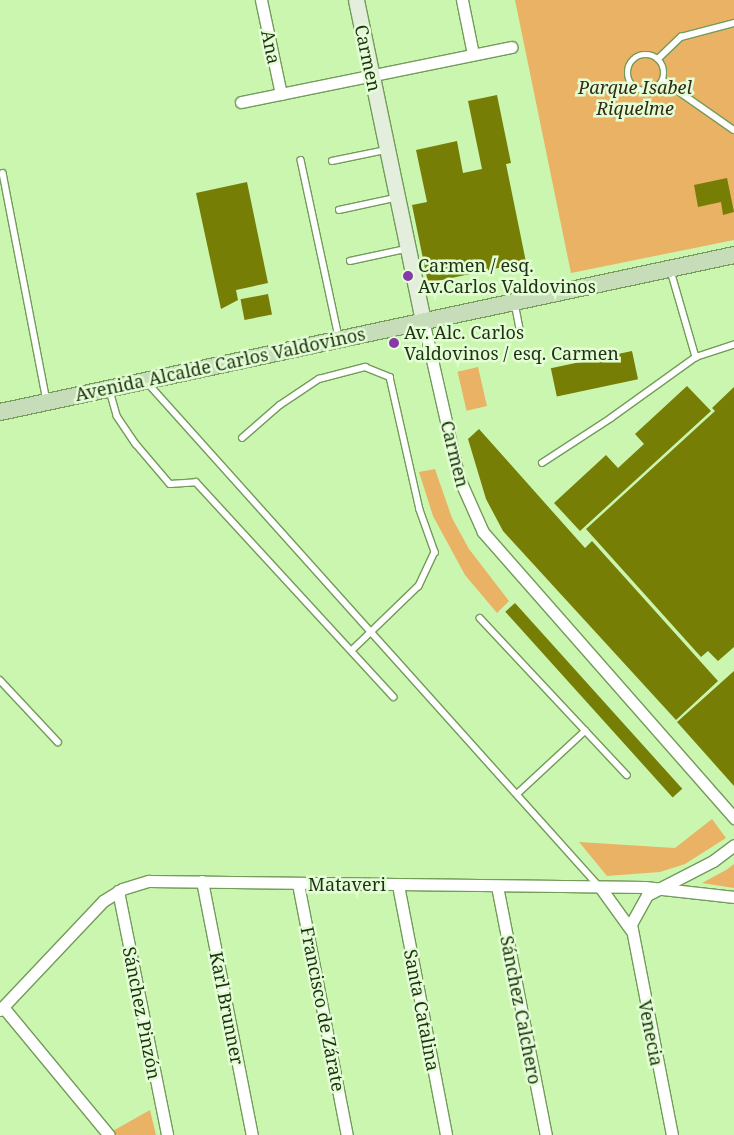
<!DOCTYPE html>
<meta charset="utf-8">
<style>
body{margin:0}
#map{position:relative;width:734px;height:1135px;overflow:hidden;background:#cbf6b0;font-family:"Noto Serif",serif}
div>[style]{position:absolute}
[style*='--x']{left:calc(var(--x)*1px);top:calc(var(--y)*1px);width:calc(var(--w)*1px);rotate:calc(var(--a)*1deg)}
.green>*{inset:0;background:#eab265;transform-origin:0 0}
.building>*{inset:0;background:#767e05;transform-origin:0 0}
.roads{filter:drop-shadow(1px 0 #739b59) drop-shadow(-1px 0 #739b59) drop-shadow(0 1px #739b59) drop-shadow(0 -1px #739b59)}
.lane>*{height:5.5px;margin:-2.75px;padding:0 2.75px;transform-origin:2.75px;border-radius:2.75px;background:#fff}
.lane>.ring{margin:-2.75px;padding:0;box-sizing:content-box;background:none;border:5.5px solid #fff;border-radius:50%}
.street>*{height:11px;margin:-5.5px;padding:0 5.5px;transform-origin:5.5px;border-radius:5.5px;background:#fff}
.secondary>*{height:15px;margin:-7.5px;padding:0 7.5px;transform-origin:7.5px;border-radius:7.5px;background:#e3eedc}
.primary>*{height:16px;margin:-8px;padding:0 8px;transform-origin:8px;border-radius:8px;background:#c7ddb9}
.dots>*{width:14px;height:14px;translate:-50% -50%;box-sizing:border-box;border:2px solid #e3fed4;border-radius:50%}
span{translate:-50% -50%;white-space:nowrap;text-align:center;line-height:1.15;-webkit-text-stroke:5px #e3fed4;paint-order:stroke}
.street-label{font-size:18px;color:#1f2f14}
.park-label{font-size:18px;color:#372916;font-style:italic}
.poi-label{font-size:18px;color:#1f2f14}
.left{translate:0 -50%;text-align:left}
</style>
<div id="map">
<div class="green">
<i style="clip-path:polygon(515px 0,734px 0,734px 240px,571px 273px)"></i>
<i style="left:478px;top:367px;width:40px;height:21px;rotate:77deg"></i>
<i style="clip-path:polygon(435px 469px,452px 518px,469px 549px,509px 601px,497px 613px,465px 575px,433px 516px,419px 472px)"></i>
<i style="clip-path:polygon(712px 819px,726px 838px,685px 864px,660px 872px,607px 876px,579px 842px,675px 848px)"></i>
<i style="clip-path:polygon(734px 864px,734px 888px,702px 883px,726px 870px)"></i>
<i style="clip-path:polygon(150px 1110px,156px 1135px,114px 1135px,111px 1132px)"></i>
</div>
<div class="building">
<i style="clip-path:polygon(497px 95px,511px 163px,506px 164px,526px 262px,428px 283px,412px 205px,427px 202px,416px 150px,457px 141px,463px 173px,482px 169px,468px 101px)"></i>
<i style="clip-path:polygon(727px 178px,734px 212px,723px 215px,721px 202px,698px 207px,694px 185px)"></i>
<i style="clip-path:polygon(247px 182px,268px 283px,236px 290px,238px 300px,221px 309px,196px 193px)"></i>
<i style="left:268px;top:294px;width:21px;height:28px;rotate:79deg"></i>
<i style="left:632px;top:351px;width:29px;height:83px;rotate:78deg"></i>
<i style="clip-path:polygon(687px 386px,711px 411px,580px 531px,554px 503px,606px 455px,618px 468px,644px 444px,635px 434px)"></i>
<i style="clip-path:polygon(734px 387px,734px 647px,718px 661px,708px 651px,701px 657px,586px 529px,715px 411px,712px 408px)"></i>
<i style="clip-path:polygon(479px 429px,585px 548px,592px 541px,718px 681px,676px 720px,503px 531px,486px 499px,468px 439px)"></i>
<i style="left:515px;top:603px;width:250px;height:13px;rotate:48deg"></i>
<i style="clip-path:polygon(734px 671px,734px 786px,677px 722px)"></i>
</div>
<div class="roads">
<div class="lane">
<i class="ring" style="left:628px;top:55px;width:30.5px;height:30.5px"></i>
<i style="--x:658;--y:59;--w:32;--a:-44"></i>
<i style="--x:681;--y:37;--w:55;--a:-14.8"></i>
<i style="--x:664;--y:81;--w:85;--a:35"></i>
<i style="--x:301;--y:160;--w:182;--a:77.9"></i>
<i style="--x:332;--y:161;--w:55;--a:-11.5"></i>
<i style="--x:3;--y:173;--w:232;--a:79.1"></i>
<i style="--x:339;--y:210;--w:57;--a:-12.1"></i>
<i style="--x:350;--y:261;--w:57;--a:-12.1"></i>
<i style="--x:671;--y:271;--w:90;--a:73.8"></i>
<i style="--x:696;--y:357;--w:40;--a:-18"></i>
<i style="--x:515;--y:303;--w:26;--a:79"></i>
<i style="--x:147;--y:382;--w:676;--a:48.12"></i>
<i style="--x:110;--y:391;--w:26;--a:74"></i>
<i style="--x:117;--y:416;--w:34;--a:56"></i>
<i style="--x:136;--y:444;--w:52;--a:49.6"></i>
<i style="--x:170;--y:484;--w:26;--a:-4"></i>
<i style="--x:196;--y:482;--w:292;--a:47.4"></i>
<i style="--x:242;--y:438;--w:50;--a:-41"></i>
<i style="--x:280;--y:405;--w:47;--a:-33.7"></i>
<i style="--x:319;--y:379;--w:48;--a:-14.6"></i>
<i style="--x:365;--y:367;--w:27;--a:22"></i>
<i style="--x:390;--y:377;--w:136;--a:77.3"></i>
<i style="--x:420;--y:510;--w:45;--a:70.3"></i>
<i style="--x:435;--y:552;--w:38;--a:115"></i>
<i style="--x:419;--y:586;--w:92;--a:135.9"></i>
<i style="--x:542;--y:463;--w:82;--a:-33.1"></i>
<i style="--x:611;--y:418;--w:105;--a:-35.7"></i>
<i style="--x:480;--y:618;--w:215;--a:46.9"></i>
<i style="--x:0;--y:680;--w:85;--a:46.9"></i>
<i style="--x:517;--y:794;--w:93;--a:-42.8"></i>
</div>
<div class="street">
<i style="--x:261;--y:0;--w:96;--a:78"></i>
<i style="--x:462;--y:0;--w:55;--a:78.5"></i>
<i style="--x:241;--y:102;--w:276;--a:-11.5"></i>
<i style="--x:423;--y:320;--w:162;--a:77.2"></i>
<i style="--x:459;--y:478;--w:59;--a:66"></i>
<i style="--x:483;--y:532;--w:381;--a:48.7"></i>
<i style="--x:202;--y:881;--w:259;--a:78.9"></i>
<i style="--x:298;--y:884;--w:256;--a:79"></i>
<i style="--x:398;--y:885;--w:255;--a:79.1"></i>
<i style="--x:497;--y:886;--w:254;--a:78.9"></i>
<i style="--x:600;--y:887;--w:53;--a:54.2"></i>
<i style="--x:118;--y:891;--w:249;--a:78.6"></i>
<i style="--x:3;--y:1007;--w:166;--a:50.4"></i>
<i style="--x:0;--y:1010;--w:150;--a:-46.6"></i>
<i style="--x:103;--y:901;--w:22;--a:-32"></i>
<i style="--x:122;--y:889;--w:28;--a:-17"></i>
<i style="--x:149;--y:881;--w:496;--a:0.7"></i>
<i style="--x:645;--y:887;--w:90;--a:6.4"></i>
<i style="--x:672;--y:1135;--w:215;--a:-101"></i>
<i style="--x:631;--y:924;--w:33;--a:-61"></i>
<i style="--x:647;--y:895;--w:74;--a:-27.3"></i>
<i style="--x:713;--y:861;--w:26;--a:-37"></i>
</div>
<div class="secondary">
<i style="--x:356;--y:0;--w:327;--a:78.2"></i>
</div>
<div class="primary">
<i style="--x:0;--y:412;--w:751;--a:-12.07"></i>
</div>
</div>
<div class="dots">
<i style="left:408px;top:276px;background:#8739a9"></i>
<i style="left:394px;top:343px;background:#8739a9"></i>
</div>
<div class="street-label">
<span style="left:271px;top:47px;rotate:78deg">Ana</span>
<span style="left:368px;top:58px;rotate:78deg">Carmen</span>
<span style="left:220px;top:364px;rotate:-12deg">Avenida Alcalde Carlos Valdovinos</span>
<span style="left:455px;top:454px;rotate:76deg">Carmen</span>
<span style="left:347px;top:884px">Mataveri</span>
<span style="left:227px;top:1008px;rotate:79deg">Karl Brunner</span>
<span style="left:323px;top:1009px;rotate:79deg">Francisco de Zárate</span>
<span style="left:422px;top:1010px;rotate:79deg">Santa Catalina</span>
<span style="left:521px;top:1010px;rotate:79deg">Sánchez Calchero</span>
<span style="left:142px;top:1013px;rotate:79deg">Sánchez Pinzón</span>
<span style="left:651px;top:1033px;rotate:79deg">Venecia</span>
</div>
<div class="park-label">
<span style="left:635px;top:98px">Parque Isabel<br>Riquelme</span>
</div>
<div class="poi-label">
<span class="left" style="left:418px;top:276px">Carmen / esq.<br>Av.Carlos Valdovinos</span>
<span class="left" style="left:404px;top:343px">Av. Alc. Carlos<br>Valdovinos / esq. Carmen</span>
</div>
</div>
